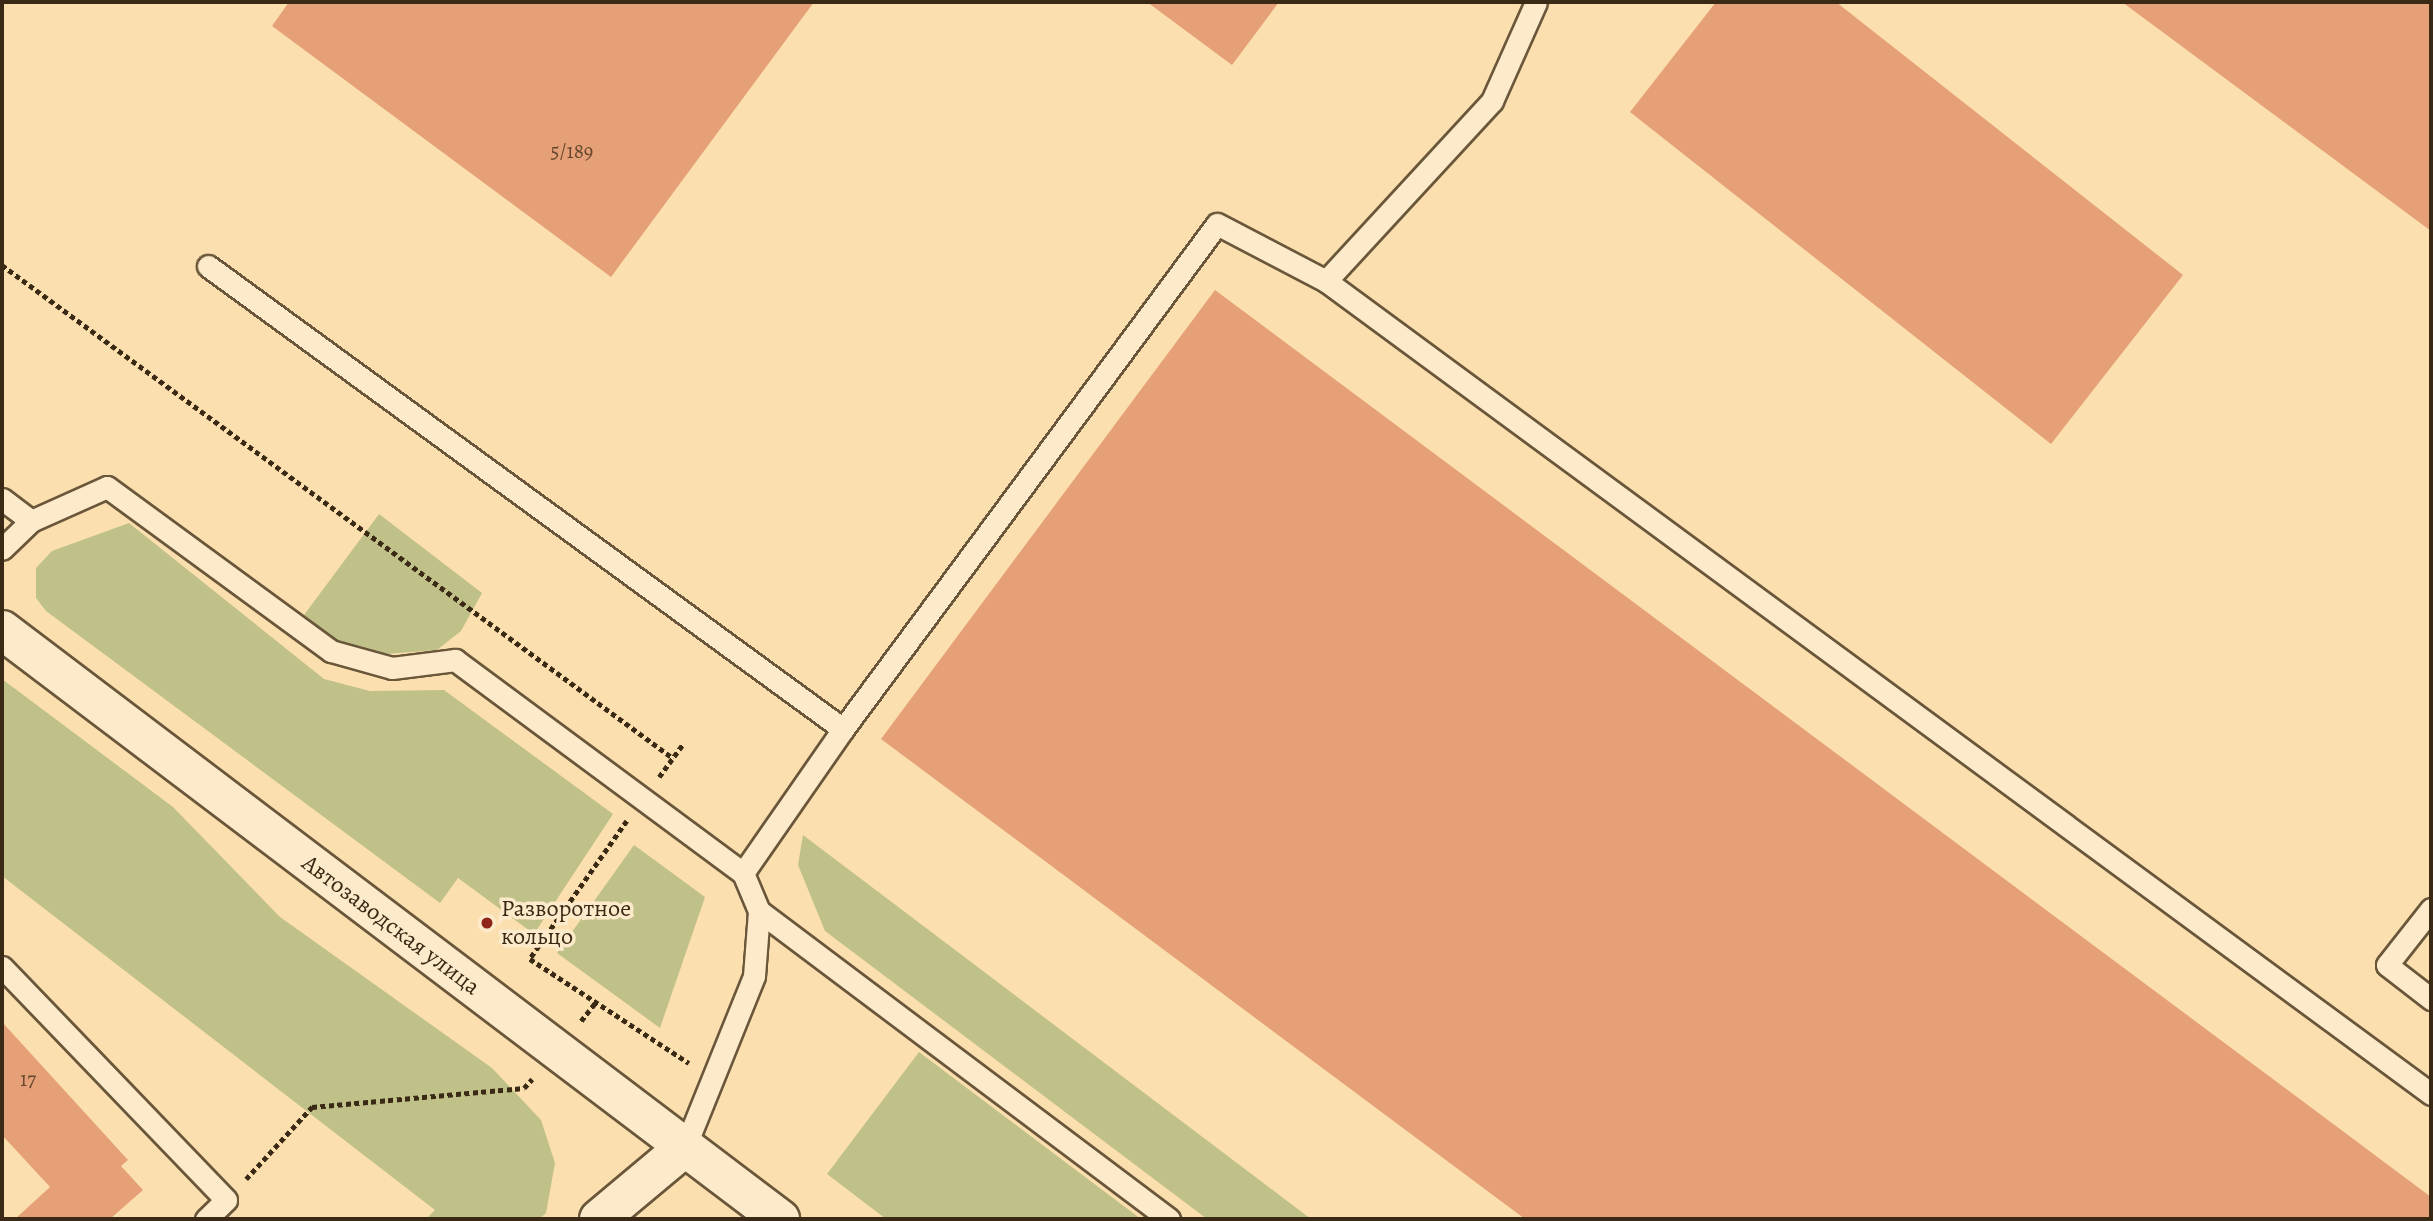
<!DOCTYPE html>
<meta charset="utf-8">
<style>
body{margin:0}
#map{position:relative;width:2433px;height:1221px;overflow:hidden;background:#fbdfae;font-family:Alegreya,serif}
div>[style]{position:absolute}
[style*='--x']{left:calc(var(--x)*1px);top:calc(var(--y)*1px);width:calc(var(--w)*1px);rotate:calc(var(--a)*1deg)}
.green>*{inset:0;background:#c0c189}
.building>*{inset:0;background:#e6a078}
.path>*{height:4.5px;margin-top:-2.25px;transform-origin:0;background:repeating-linear-gradient(90deg,#3a2914 0 5px,transparent 0 8.5px)}
.roads{filter:drop-shadow(2px 0 #6a563a) drop-shadow(-2px 0 #6a563a) drop-shadow(0 2px #6a563a) drop-shadow(0 -2px #6a563a)}
.lane>*{height:21px;margin:-10.5px;padding:0 10.5px;transform-origin:10.5px;border-radius:10.5px;background:#fceaca}
.secondary>*{height:38px;margin:-19px;padding:0 19px;transform-origin:19px;border-radius:19px;background:#fceaca}
.dots>*{width:19px;height:19px;translate:-50% -50%;box-sizing:border-box;border:4px solid #fceaca;border-radius:50%}
span{translate:-50% -50%;white-space:nowrap;text-align:center;line-height:1.15;-webkit-text-stroke:7px #fceaca;paint-order:stroke}
.number-label{font-size:21px;color:#65472d}
.number-label span{-webkit-text-stroke-width:0}
.poi-label{font-size:24px;color:#3a2914}
.left{translate:0 -50%;text-align:left}
.street-label{font-size:24px;color:#3a2914}
.frame{position:absolute;inset:0;border:4px solid #3a2914;pointer-events:none}
</style>
<div id="map">
<div class="green">
<i style="clip-path:polygon(379px 514px,482px 593px,461px 631px,437px 650px,373px 655px,337px 641px,304px 615px)"></i>
<i style="clip-path:polygon(129px 523px,324px 679px,370px 691px,444px 690px,613px 814px,534px 934px,458px 878px,440px 903px,46px 611px,36px 598px,36px 568px,52px 551px)"></i>
<i style="clip-path:polygon(2px 679px,173px 807px,280px 917px,492px 1068px,541px 1120px,555px 1163px,546px 1213px,539px 1219px,426px 1219px,435px 1210px,2px 876px)"></i>
<i style="clip-path:polygon(803px 835px,1311px 1219px,1207px 1219px,825px 931px,798px 865px)"></i>
<i style="clip-path:polygon(634px 845px,705px 897px,660px 1028px,557px 953px)"></i>
<i style="clip-path:polygon(919px 1052px,1141px 1219px,886px 1219px,827px 1174px)"></i>
</div>
<div class="building">
<i style="clip-path:polygon(289px 2px,814px 2px,611px 277px,272px 26px)"></i>
<i style="clip-path:polygon(1147px 2px,1279px 2px,1232px 65px)"></i>
<i style="clip-path:polygon(1716px 2px,1836px 2px,2183px 275px,2051px 444px,1630px 112px)"></i>
<i style="clip-path:polygon(2122px 2px,2431px 2px,2431px 231px)"></i>
<i style="clip-path:polygon(1215px 290px,2431px 1197px,2431px 1219px,1525px 1219px,881px 739px)"></i>
<i style="clip-path:polygon(2px 1022px,128px 1160px,121px 1166px,143px 1190px,110px 1219px,15px 1219px,50px 1187px,2px 1135px)"></i>
</div>
<div class="path">
<i style="--x:2;--y:265;--w:833;--a:36.31"></i>
<i style="--x:659;--y:777;--w:41;--a:-54"></i>
<i style="--x:627;--y:821;--w:169;--a:125.1"></i>
<i style="--x:530;--y:959;--w:190;--a:33.2"></i>
<i style="--x:581;--y:1021;--w:24;--a:-52"></i>
<i style="--x:246;--y:1179;--w:98;--a:-47.5"></i>
<i style="--x:312;--y:1107;--w:213;--a:-5.1"></i>
<i style="--x:524;--y:1088;--w:12;--a:-48"></i>
</div>
<div class="roads">
<div class="lane">
<i style="--x:208;--y:266;--w:786;--a:36.1"></i>
<i style="--x:1326;--y:281;--w:1372;--a:36.34"></i>
<i style="--x:2;--y:499;--w:36;--a:37"></i>
<i style="--x:31;--y:521;--w:40;--a:136"></i>
<i style="--x:31;--y:521;--w:83;--a:-24.1"></i>
<i style="--x:107;--y:487;--w:278;--a:36.2"></i>
<i style="--x:331;--y:651;--w:63;--a:15.6"></i>
<i style="--x:392;--y:668;--w:64;--a:-7.2"></i>
<i style="--x:455;--y:660;--w:358;--a:36.5"></i>
<i style="--x:2431;--y:909;--w:71;--a:128.2"></i>
<i style="--x:2387;--y:965;--w:56;--a:37.7"></i>
<i style="--x:759;--y:911;--w:513;--a:36.91"></i>
<i style="--x:2;--y:967;--w:323;--a:46.1"></i>
<i style="--x:226;--y:1200;--w:28;--a:136"></i>
<i style="--x:685;--y:1147;--w:184;--a:-68"></i>
<i style="--x:754;--y:976;--w:65;--a:-85.6"></i>
<i style="--x:759;--y:911;--w:41;--a:-112.8"></i>
<i style="--x:743;--y:873;--w:175;--a:-55.2"></i>
<i style="--x:843;--y:729;--w:628;--a:-53.48"></i>
<i style="--x:1217;--y:224;--w:123;--a:27.6"></i>
<i style="--x:1326;--y:281;--w:245;--a:-47.3"></i>
<i style="--x:1492;--y:101;--w:108;--a:-66"></i>
</div>
<div class="secondary">
<i style="--x:2;--y:630;--w:976;--a:37.13"></i>
<i style="--x:599;--y:1219;--w:112;--a:-39.9"></i>
</div>
</div>
<div class="dots">
<i style="left:487px;top:923px;background:#8f2418"></i>
</div>
<div class="number-label">
<span style="left:572px;top:151px">5/189</span>
<span style="left:28px;top:1079px">17</span>
</div>
<div class="poi-label">
<span class="left" style="left:501px;top:923px">Разворотное<br>кольцо</span>
</div>
<div class="street-label">
<span style="left:391px;top:925px;rotate:37deg">Автозаводская улица</span>
</div>
<div class="frame"></div>
</div>
